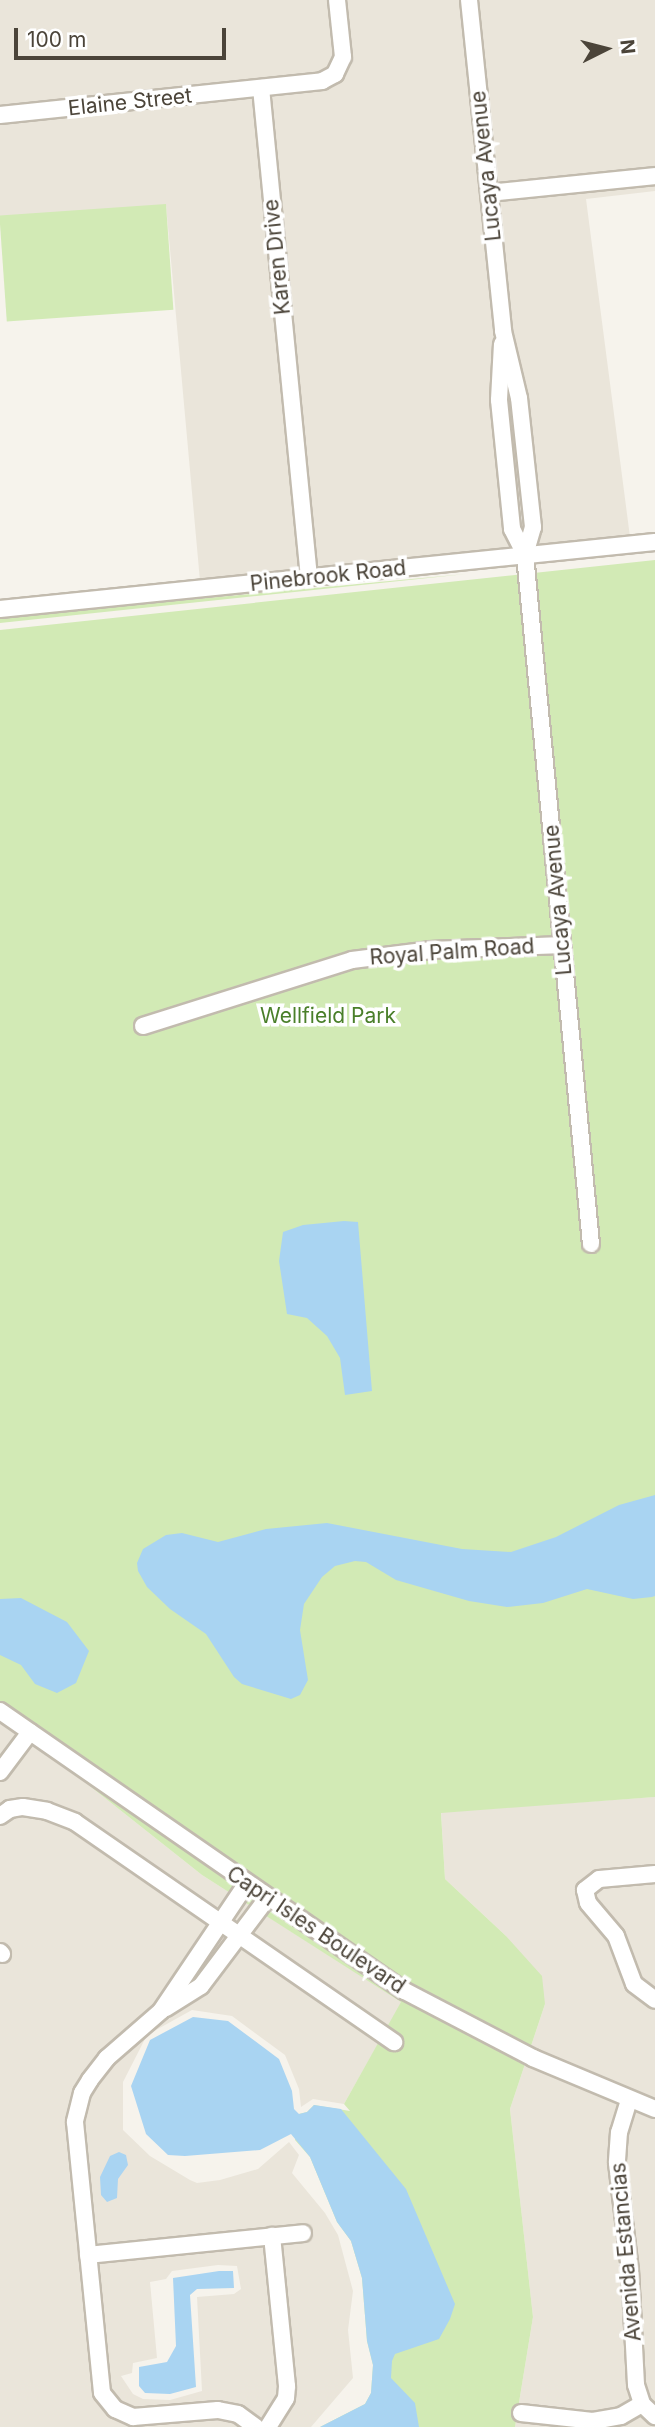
<!DOCTYPE html>
<style>
body{margin:0}
#map{position:relative;width:655px;height:2427px;overflow:hidden;background:#f6f3ec;font-family:Inter,sans-serif}
div>[style]{position:absolute}
[style*='--x']{left:calc(var(--x)*1px);top:calc(var(--y)*1px);width:calc(var(--w)*1px);rotate:calc(var(--a)*1deg)}
.residential>*{inset:0;background:#eae5da}
.green>*{inset:0;background:#d2eab5;transform-origin:0 0}
.water>*{inset:0;background:#a9d4f2}
.roads{filter:drop-shadow(2px 0 #c2bbae) drop-shadow(-2px 0 #c2bbae) drop-shadow(0 2px #c2bbae) drop-shadow(0 -2px #c2bbae)}
.minor>*{height:16px;margin:-8px;padding:0 8px;transform-origin:8px;border-radius:8px;background:#fff}
span{translate:-50% -50%;white-space:nowrap;text-align:center;line-height:1.15;-webkit-text-stroke:7px #fff;paint-order:stroke}
.street-label{font-size:21px;color:#4b4439}
.park-label{font-size:21px;color:#4a7f2a}
.north{position:absolute;left:571px;top:14px;width:70px;height:70px;-webkit-text-stroke:5px #fff;paint-order:stroke;rotate:84deg;font-size:19px;font-weight:700;line-height:28px;text-align:center;color:#4b4439}
.north::after{content:'';display:block;margin:auto;width:24px;height:32px;background:#4b4439;clip-path:polygon(50% 0,100% 100%,50% 72%,0 100%)}
.scale{position:absolute;left:14px;top:28px;width:212px;height:32px;box-sizing:border-box;border:4px solid #4b4439;border-top:0;padding-left:9px;font-size:21px;line-height:24px;white-space:nowrap;color:#4b4439;-webkit-text-stroke:5px #fff;paint-order:stroke}
</style>
<div id="map">
<div class="residential">
<i style="clip-path:polygon(0 0,461px 0,494px 332px,491px 401px,504px 530px,512px 549px,200px 581px,166px 205px,0 218px)"></i>
<i style="clip-path:polygon(477px 0,655px 0,655px 191px,586px 199px,630px 537px,537px 546px,541px 526px,527px 396px,511px 331px)"></i>
<i style="clip-path:polygon(evenodd,0 1720px,52px 1756px,202px 1875px,402px 2002px,344px 2104px,313px 2099px,301px 2107px,299px 2089px,285px 2055px,232px 2016px,192px 2010px,147px 2035px,123px 2082px,123px 2130px,150px 2156px,190px 2180px,197px 2183px,220px 2180px,258px 2169px,289px 2142px,299px 2155px,292px 2173px,325px 2213px,338px 2235px,353px 2291px,348px 2330px,353px 2378px,311px 2427px,0 2427px,0 1720px,218px 2265px,237px 2266px,241px 2289px,234px 2294px,197px 2297px,202px 2391px,170px 2400px,143px 2399px,133px 2394px,121px 2376px,132px 2373px,133px 2363px,157px 2358px,150px 2282px,166px 2279px,172px 2271px,218px 2265px)"></i>
<i style="clip-path:polygon(655px 1797px,655px 2427px,515px 2427px,533px 2317px,510px 2109px,545px 2004px,505px 1935px,445px 1879px,441px 1812px)"></i>
</div>
<div class="green">
<i style="left:166px;top:204px;width:106px;height:167px;rotate:86deg"></i>
<i style="clip-path:polygon(655px 560px,655px 1797px,441px 1813px,445px 1879px,505px 1935px,542px 1976px,545px 2004px,510px 2109px,533px 2317px,515px 2427px,320px 2427px,365px 2404px,371px 2393px,373px 2365px,367px 2341px,362px 2278px,351px 2241px,337px 2222px,310px 2157px,295px 2140px,299px 2114px,307px 2112px,314px 2105px,350px 2111px,344px 2104px,401px 2002px,202px 1875px,52px 1756px,364px 1974px,416px 2006px,410px 1985px,0 1701px,0 630px)"></i>
<i style="clip-path:polygon(466px 574px,0 623px,0 617px)"></i>
</div>
<div class="water">
<i style="clip-path:polygon(344px 1221px,358px 1222px,372px 1391px,345px 1395px,340px 1358px,327px 1336px,307px 1318px,287px 1314px,279px 1261px,283px 1232px,303px 1225px)"></i>
<i style="clip-path:polygon(655px 1495px,655px 1596px,652px 1597px,633px 1599px,587px 1589px,543px 1603px,507px 1607px,469px 1601px,396px 1580px,366px 1562px,355px 1561px,335px 1566px,322px 1577px,304px 1604px,300px 1630px,308px 1680px,300px 1695px,291px 1699px,242px 1684px,234px 1677px,206px 1634px,170px 1609px,147px 1587px,138px 1571px,137px 1563px,143px 1549px,166px 1535px,182px 1533px,218px 1542px,266px 1529px,327px 1523px,462px 1549px,511px 1552px,556px 1537px,619px 1505px)"></i>
<i style="clip-path:polygon(21px 1598px,67px 1622px,89px 1651px,76px 1683px,57px 1693px,35px 1684px,21px 1665px,0 1655px,0 1599px)"></i>
<i style="clip-path:polygon(193px 2017px,228px 2021px,279px 2059px,292px 2091px,294px 2109px,299px 2114px,307px 2112px,314px 2105px,341px 2109px,406px 2189px,455px 2304px,450px 2319px,439px 2339px,395px 2354px,392px 2361px,391px 2378px,415px 2403px,419px 2427px,320px 2427px,365px 2404px,371px 2393px,373px 2365px,367px 2341px,362px 2278px,351px 2241px,337px 2222px,310px 2157px,291px 2134px,260px 2150px,185px 2156px,168px 2155px,146px 2134px,131px 2086px,150px 2040px)"></i>
<i style="clip-path:polygon(119px 2152px,126px 2155px,128px 2165px,118px 2179px,117px 2198px,107px 2202px,101px 2195px,100px 2177px,110px 2156px)"></i>
<i style="clip-path:polygon(219px 2271px,233px 2271px,234px 2288px,197px 2289px,190px 2295px,196px 2387px,170px 2394px,145px 2393px,139px 2386px,139px 2367px,167px 2362px,176px 2346px,173px 2278px)"></i>
</div>
<div class="roads">
<div class="minor">
<i style="--x:469;--y:0;--w:333;--a:84.1"></i>
<i style="--x:503;--y:331;--w:69;--a:76.6"></i>
<i style="--x:519;--y:398;--w:130;--a:83.8"></i>
<i style="--x:533;--y:527;--w:29;--a:106"></i>
<i style="--x:525;--y:555;--w:692;--a:84.53"></i>
<i style="--x:261;--y:88;--w:491;--a:84.4"></i>
<i style="--x:0;--y:115;--w:324;--a:-6"></i>
<i style="--x:322;--y:81;--w:15;--a:-28"></i>
<i style="--x:335;--y:74;--w:19;--a:-65"></i>
<i style="--x:343;--y:57;--w:57;--a:-96"></i>
<i style="--x:489;--y:193;--w:167;--a:-5.8"></i>
<i style="--x:502;--y:344;--w:56;--a:93.1"></i>
<i style="--x:499;--y:400;--w:130;--a:84.2"></i>
<i style="--x:512;--y:529;--w:29;--a:63"></i>
<i style="--x:0;--y:609;--w:658;--a:-5.84"></i>
<i style="--x:143;--y:1026;--w:219;--a:-17.5"></i>
<i style="--x:352;--y:960;--w:80;--a:-7.2"></i>
<i style="--x:431;--y:950;--w:131;--a:-2.2"></i>
<i style="--x:0;--y:1711;--w:492;--a:34.7"></i>
<i style="--x:405;--y:1991;--w:144;--a:27.6"></i>
<i style="--x:533;--y:2058;--w:132;--a:22.7"></i>
<i style="--x:0;--y:1772;--w:50;--a:-53.1"></i>
<i style="--x:0;--y:1816;--w:12;--a:-35"></i>
<i style="--x:10;--y:1809;--w:13;--a:-9"></i>
<i style="--x:23;--y:1807;--w:24;--a:9"></i>
<i style="--x:47;--y:1811;--w:30;--a:21"></i>
<i style="--x:75;--y:1822;--w:388;--a:34.6"></i>
<i style="--x:655;--y:1874;--w:56;--a:174.9"></i>
<i style="--x:599;--y:1879;--w:18;--a:142"></i>
<i style="--x:585;--y:1890;--w:13;--a:77"></i>
<i style="--x:588;--y:1903;--w:43;--a:49.7"></i>
<i style="--x:616;--y:1936;--w:51;--a:69.4"></i>
<i style="--x:634;--y:1984;--w:26;--a:37"></i>
<i style="--x:247;--y:1883;--w:154;--a:123.9"></i>
<i style="--x:161;--y:2011;--w:72;--a:139"></i>
<i style="--x:107;--y:2058;--w:28;--a:128"></i>
<i style="--x:90;--y:2080;--w:15;--a:122"></i>
<i style="--x:82;--y:2093;--w:30;--a:104"></i>
<i style="--x:75;--y:2122;--w:272;--a:84.3"></i>
<i style="--x:102;--y:2393;--w:21;--a:51"></i>
<i style="--x:115;--y:2409;--w:20;--a:24"></i>
<i style="--x:133;--y:2417;--w:85;--a:-4.7"></i>
<i style="--x:218;--y:2410;--w:20;--a:11"></i>
<i style="--x:238;--y:2414;--w:22;--a:36"></i>
<i style="--x:0;--y:1952;--w:3;--a:45"></i>
<i style="--x:166;--y:2008;--w:41;--a:-32.2"></i>
<i style="--x:201;--y:1986;--w:111;--a:-53"></i>
<i style="--x:629;--y:2100;--w:34;--a:107"></i>
<i style="--x:619;--y:2132;--w:31;--a:94"></i>
<i style="--x:617;--y:2163;--w:108;--a:83.1"></i>
<i style="--x:630;--y:2270;--w:115;--a:87"></i>
<i style="--x:636;--y:2385;--w:20;--a:72"></i>
<i style="--x:642;--y:2404;--w:18;--a:43"></i>
<i style="--x:88;--y:2255;--w:216;--a:-5.8"></i>
<i style="--x:521;--y:2413;--w:72;--a:6.3"></i>
<i style="--x:593;--y:2421;--w:28;--a:-10"></i>
<i style="--x:621;--y:2416;--w:24;--a:-30"></i>
<i style="--x:268;--y:2427;--w:34;--a:-58"></i>
<i style="--x:286;--y:2398;--w:12;--a:-85"></i>
<i style="--x:287;--y:2386;--w:151;--a:-95.7"></i>
</div>
</div>
<div class="street-label">
<span style="left:130px;top:102px;rotate:-6deg">Elaine Street</span>
<span style="left:486px;top:166px;rotate:-96deg">Lucaya Avenue</span>
<span style="left:277px;top:257px;rotate:-96deg">Karen Drive</span>
<span style="left:328px;top:576px;rotate:-6deg">Pinebrook Road</span>
<span style="left:558px;top:900px;rotate:-95deg">Lucaya Avenue</span>
<span style="left:452px;top:952px;rotate:-4deg">Royal Palm Road</span>
<span style="left:316px;top:1930px;rotate:34deg">Capri Isles Boulevard</span>
<span style="left:626px;top:2252px;rotate:-95deg">Avenida Estancias</span>
</div>
<div class="park-label">
<span style="left:328px;top:1016px">Wellfield Park</span>
</div>
<div class="north">N</div>
<div class="scale">100 m</div>
</div>
